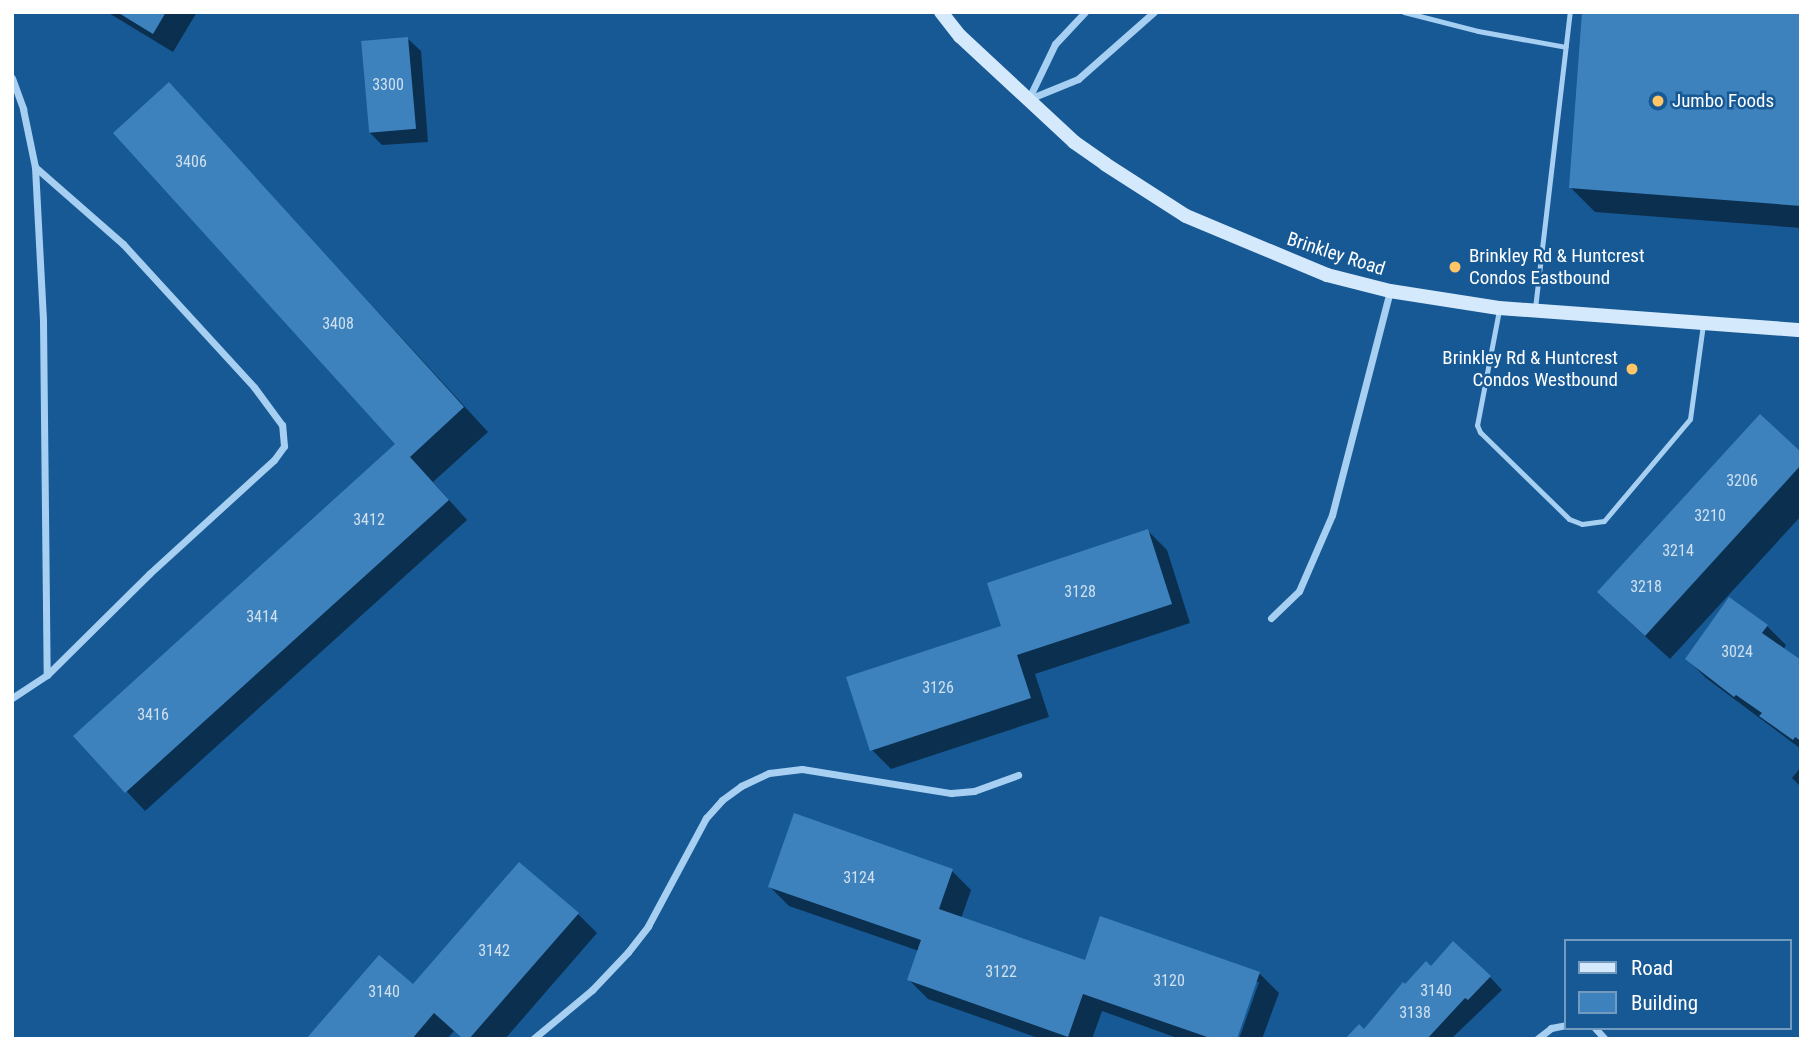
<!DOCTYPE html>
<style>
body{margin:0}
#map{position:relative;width:1813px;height:1051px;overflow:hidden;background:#165995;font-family:"Roboto Condensed",sans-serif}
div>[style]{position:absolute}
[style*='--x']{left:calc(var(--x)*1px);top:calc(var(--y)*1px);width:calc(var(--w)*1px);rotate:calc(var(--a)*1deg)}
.shadow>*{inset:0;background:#0007}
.building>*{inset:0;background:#3e82bd;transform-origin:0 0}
.service>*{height:5px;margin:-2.5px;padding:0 2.5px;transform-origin:2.5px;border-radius:2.5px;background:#a6cff1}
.minor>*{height:7px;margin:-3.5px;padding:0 3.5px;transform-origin:3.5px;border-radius:3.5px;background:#a6cff1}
.secondary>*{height:14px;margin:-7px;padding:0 7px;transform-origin:7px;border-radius:7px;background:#d5e9fc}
.dots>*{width:19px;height:19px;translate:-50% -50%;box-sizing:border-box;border:4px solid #165995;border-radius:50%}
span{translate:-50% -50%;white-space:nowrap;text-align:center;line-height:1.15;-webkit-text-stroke:5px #165995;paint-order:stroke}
.number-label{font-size:16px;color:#cfe0ee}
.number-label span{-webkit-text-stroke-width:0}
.poi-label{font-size:19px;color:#fff}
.left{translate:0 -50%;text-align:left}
.right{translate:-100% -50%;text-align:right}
.street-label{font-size:19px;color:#fff}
.frame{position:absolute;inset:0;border:14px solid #fff;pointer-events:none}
.legend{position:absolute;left:1564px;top:939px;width:228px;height:91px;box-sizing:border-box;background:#165995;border:2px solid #739bbf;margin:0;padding:9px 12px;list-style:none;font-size:21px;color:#fff}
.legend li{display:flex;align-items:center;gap:14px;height:35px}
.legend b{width:35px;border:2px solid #739bbf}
</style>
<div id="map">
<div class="shadow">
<i style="clip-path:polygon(107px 12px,197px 12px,173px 52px)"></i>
<i style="clip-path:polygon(1801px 12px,1801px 228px,1595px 212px,1571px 188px)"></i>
<i style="clip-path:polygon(408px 39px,421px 51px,428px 142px,382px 145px,369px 132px)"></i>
<i style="clip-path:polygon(169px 84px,488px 432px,433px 482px,467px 520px,145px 811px,75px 736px,397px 445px)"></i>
<i style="clip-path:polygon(1801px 454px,1801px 516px,1670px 659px,1623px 616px)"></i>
<i style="clip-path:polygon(1148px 531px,1167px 550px,1190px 623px,1035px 674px,1049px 717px,891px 769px,872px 750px,1003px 627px)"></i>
<i style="clip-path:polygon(1767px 626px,1786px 645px,1783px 650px,1801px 662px,1801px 749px,1706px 678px,1687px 659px)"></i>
<i style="clip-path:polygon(1801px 767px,1801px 787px,1792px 778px)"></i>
<i style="clip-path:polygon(952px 871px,971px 890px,961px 919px,1086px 962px,1101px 918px,1260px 974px,1279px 993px,1262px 1039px,1239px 1039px,1259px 982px,1255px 982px,1235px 1039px,1180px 1039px,1102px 1011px,1092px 1039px,1041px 1039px,928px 999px,909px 980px,919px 951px,789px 906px,770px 887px)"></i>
<i style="clip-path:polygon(578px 914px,597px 933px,505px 1039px,463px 1039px,454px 1031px,447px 1039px,308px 1039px)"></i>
<i style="clip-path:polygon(1431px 968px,1490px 977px,1502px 990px,1451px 1039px,1347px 1039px,1365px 1032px,1406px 986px)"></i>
</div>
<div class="building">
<i style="clip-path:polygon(117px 12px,166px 12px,153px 34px)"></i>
<i style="clip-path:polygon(1582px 12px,1801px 12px,1801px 206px,1569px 188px)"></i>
<i style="left:408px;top:37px;width:92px;height:47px;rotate:85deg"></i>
<i style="clip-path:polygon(169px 82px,464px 407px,410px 457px,449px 500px,125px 793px,73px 736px,395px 444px,113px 133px)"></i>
<i style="clip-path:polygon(1760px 414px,1801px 452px,1801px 465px,1645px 636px,1597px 592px)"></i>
<i style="clip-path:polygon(1148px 529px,1172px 604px,1017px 655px,1031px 698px,870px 751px,846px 677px,1001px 626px,987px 583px)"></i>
<i style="clip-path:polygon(1729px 597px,1768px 625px,1762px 633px,1801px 660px,1801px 741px,1795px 737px,1793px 740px,1759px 716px,1762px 713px,1736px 695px,1734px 697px,1685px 659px)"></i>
<i style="clip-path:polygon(794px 813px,953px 869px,939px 909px,1085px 960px,1100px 916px,1260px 972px,1237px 1039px,1213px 1039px,1083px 994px,1068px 1037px,907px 980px,921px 940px,768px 887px)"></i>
<i style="clip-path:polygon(519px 862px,579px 913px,469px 1039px,463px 1039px,434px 1013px,412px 1039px,306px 1039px,379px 955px,413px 984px)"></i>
<i style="clip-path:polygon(1453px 941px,1491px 976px,1468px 1000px,1465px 998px,1427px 1039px,1345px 1039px,1359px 1024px,1364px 1029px,1403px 982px,1405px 984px,1426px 961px,1431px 966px)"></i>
</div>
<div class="service">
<i style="--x:1404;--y:12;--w:76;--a:14.4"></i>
<i style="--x:1478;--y:31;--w:89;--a:10.3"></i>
<i style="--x:1535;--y:308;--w:298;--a:-83.3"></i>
<i style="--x:1499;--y:310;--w:117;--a:100.8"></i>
<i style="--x:1477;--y:425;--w:8;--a:67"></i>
<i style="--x:1480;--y:432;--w:124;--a:44.3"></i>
<i style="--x:1569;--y:519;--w:14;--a:21"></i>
<i style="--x:1582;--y:524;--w:22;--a:-8"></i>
<i style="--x:1604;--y:521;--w:133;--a:-49.9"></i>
<i style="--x:1690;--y:419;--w:96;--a:-82.2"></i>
</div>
<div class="minor">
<i style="--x:12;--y:78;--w:33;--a:70"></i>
<i style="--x:23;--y:109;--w:59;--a:78.3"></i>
<i style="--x:35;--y:167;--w:154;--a:87"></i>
<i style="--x:43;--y:321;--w:354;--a:89.4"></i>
<i style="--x:1029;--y:98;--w:60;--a:-64.3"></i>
<i style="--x:1055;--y:44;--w:44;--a:-46.8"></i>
<i style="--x:1029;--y:99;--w:53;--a:-22.2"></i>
<i style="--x:1078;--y:79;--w:101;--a:-41.4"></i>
<i style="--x:1271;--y:618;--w:39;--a:-44"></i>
<i style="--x:1299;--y:591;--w:83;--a:-66.5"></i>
<i style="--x:1332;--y:515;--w:231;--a:-75.5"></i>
<i style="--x:12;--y:698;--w:42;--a:-33.3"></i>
<i style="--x:47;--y:675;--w:144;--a:-44.7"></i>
<i style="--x:149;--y:574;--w:169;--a:-42.4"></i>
<i style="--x:274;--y:460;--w:17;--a:-54"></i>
<i style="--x:284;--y:446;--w:21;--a:-95"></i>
<i style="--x:282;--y:425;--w:47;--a:-126.4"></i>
<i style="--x:254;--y:387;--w:194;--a:-132.5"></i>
<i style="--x:123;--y:244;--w:117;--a:-138.8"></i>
<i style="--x:1595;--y:1028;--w:15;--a:48"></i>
<i style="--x:533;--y:1039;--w:77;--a:-39.7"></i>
<i style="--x:592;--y:990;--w:52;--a:-46.5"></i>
<i style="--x:628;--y:952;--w:33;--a:-52"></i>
<i style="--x:648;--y:926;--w:123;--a:-61.8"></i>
<i style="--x:706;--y:818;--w:24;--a:-48"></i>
<i style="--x:722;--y:800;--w:24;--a:-36"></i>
<i style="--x:741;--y:786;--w:31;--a:-25"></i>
<i style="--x:769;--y:773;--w:33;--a:-7"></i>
<i style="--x:802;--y:769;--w:151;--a:9.2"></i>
<i style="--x:951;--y:793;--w:23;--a:-5"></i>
<i style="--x:974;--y:791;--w:47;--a:-20"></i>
<i style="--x:1537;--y:1039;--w:18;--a:-38"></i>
<i style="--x:1551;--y:1028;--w:15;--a:-11"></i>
</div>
<div class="secondary">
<i style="--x:941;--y:12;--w:31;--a:52"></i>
<i style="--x:960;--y:36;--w:156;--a:42.9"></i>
<i style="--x:1074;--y:142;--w:38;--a:35"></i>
<i style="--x:1105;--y:164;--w:96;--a:32.7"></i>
<i style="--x:1186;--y:216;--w:153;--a:22.7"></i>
<i style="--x:1327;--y:275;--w:65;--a:14.3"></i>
<i style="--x:1390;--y:291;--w:110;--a:8.9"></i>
<i style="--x:1499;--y:308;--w:303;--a:4.2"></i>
</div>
<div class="dots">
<i style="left:1658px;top:101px;background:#ffc567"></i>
<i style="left:1455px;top:267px;background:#ffc567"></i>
<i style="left:1632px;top:369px;background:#ffc567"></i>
</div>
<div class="number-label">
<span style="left:388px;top:85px">3300</span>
<span style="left:191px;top:162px">3406</span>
<span style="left:338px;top:324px">3408</span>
<span style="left:1742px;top:481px">3206</span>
<span style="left:1710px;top:516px">3210</span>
<span style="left:369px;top:520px">3412</span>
<span style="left:1678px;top:551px">3214</span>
<span style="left:1646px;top:587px">3218</span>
<span style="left:1080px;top:592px">3128</span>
<span style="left:262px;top:617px">3414</span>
<span style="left:1737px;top:652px">3024</span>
<span style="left:938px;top:688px">3126</span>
<span style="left:153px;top:715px">3416</span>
<span style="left:859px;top:878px">3124</span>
<span style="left:494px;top:951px">3142</span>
<span style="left:1001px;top:972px">3122</span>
<span style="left:1169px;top:981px">3120</span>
<span style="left:1436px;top:991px">3140</span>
<span style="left:384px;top:992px">3140</span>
<span style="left:1415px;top:1013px">3138</span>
</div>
<div class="poi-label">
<span class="left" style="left:1672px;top:101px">Jumbo Foods</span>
<span class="left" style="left:1469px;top:267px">Brinkley Rd &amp; Huntcrest<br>Condos Eastbound</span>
<span class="right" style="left:1618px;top:369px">Brinkley Rd &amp; Huntcrest<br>Condos Westbound</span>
</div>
<div class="street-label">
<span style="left:1336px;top:254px;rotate:18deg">Brinkley Road</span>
</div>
<div class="frame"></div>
<ul class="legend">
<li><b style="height:9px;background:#d5e9fc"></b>Road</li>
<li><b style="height:19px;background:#3e82bd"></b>Building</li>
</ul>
</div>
